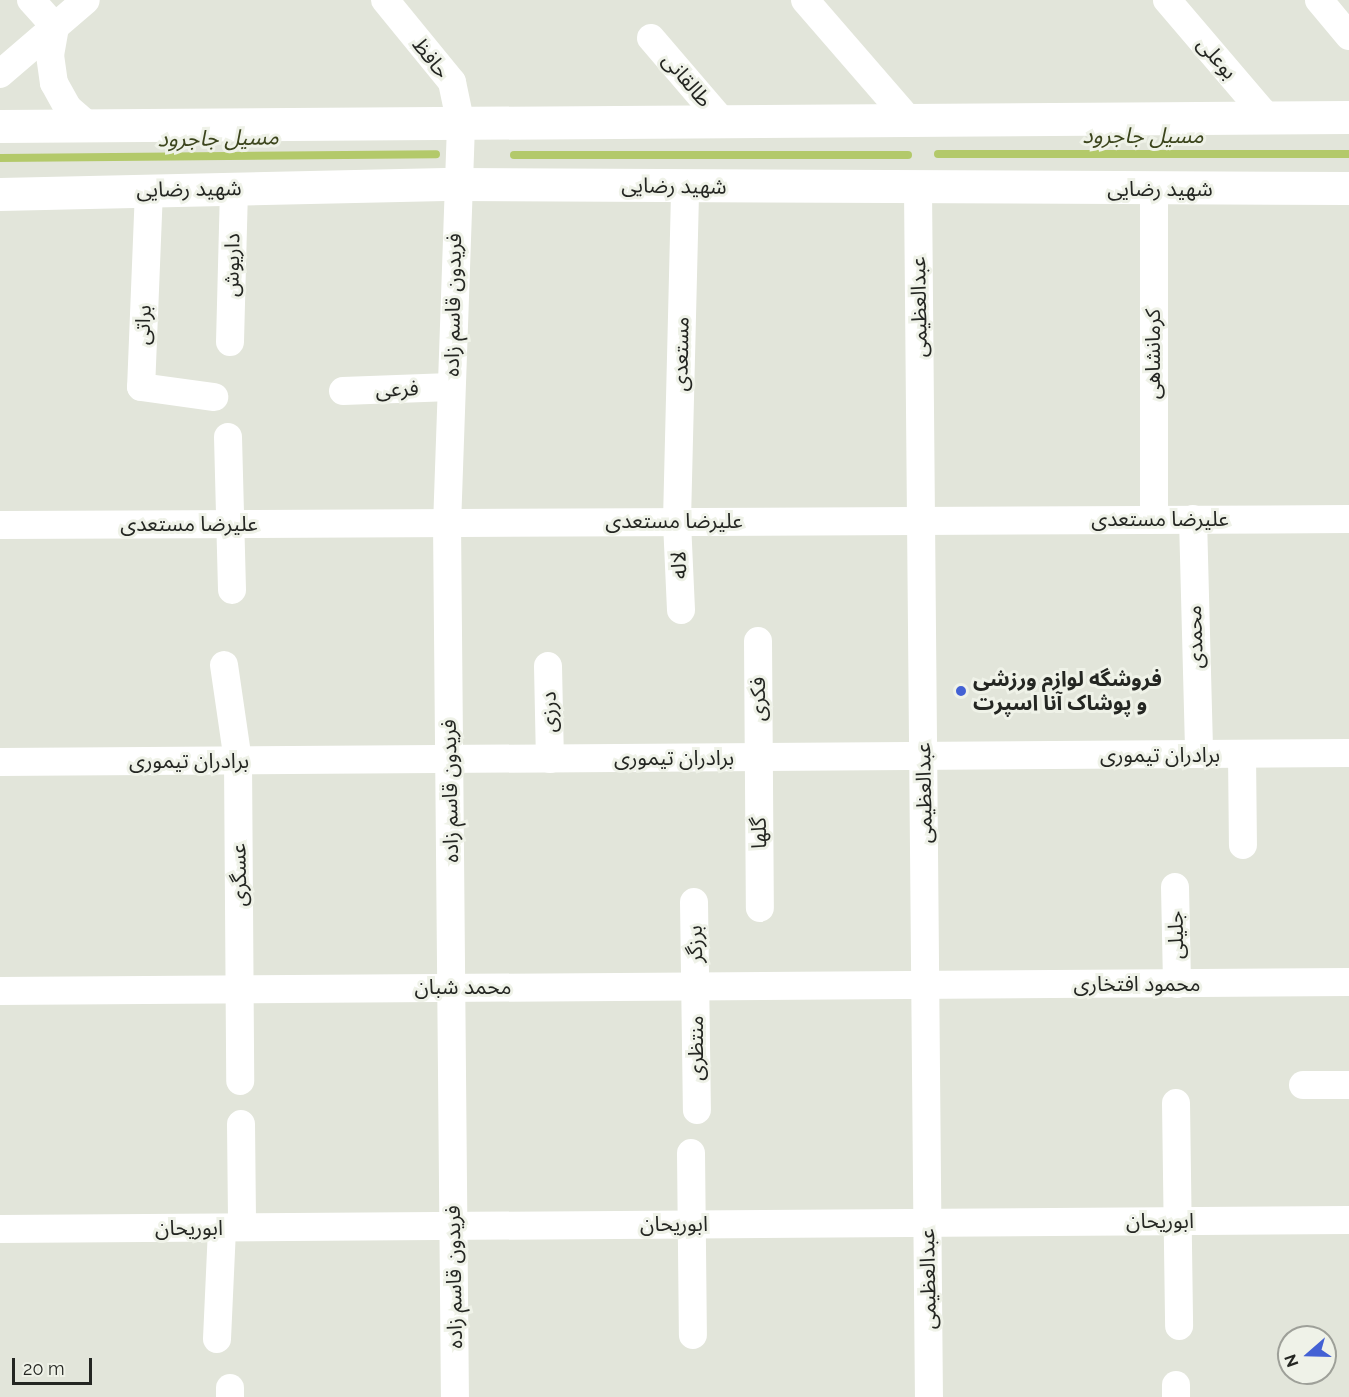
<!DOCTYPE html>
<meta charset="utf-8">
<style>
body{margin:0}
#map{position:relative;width:1349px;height:1397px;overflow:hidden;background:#e2e5da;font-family:Raleway,"Noto Sans Arabic",sans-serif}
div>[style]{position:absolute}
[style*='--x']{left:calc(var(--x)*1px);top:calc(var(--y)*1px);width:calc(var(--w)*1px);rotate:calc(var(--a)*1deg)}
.stream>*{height:8px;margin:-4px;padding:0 4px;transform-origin:4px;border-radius:4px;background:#b3c96a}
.minor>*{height:28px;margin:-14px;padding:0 14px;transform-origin:14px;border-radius:14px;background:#fff}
.secondary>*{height:33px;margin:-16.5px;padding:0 16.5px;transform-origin:16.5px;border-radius:16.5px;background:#fff}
.dots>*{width:16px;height:16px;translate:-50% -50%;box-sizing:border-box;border:3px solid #eff2e8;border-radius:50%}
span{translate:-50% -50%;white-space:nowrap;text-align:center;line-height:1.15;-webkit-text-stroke:6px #eff2e8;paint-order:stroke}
.street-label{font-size:21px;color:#242622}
.poi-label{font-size:21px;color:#242622;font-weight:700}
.left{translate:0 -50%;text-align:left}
.water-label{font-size:22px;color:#3c451d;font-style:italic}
.north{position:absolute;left:1277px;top:1325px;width:60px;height:60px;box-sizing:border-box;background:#eff2e8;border:2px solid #9ea099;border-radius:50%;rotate:250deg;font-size:16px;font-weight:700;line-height:24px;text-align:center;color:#242622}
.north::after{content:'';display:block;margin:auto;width:21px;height:27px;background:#4361d4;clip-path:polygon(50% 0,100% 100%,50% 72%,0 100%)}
.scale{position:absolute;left:12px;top:1358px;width:80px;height:27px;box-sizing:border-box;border:3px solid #242622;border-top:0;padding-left:8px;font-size:18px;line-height:21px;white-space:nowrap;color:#242622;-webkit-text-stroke:4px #eff2e8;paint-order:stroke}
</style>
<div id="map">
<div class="stream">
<i style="--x:938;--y:154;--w:411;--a:0"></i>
<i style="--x:514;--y:155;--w:394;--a:0"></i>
<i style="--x:0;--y:158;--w:436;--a:-0.5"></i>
</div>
<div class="minor">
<i style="--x:31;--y:0;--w:36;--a:48"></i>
<i style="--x:55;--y:27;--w:28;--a:100"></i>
<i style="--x:50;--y:55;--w:28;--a:82"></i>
<i style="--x:54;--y:83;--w:29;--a:61"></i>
<i style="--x:68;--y:108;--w:28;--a:41"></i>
<i style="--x:385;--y:0;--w:106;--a:50.7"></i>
<i style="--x:452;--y:82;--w:44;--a:78.2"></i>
<i style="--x:461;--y:125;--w:397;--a:92"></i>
<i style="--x:447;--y:522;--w:875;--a:89.48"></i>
<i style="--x:805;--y:0;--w:159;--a:49.1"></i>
<i style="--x:1167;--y:0;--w:154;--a:49.5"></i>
<i style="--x:1319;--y:0;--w:47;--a:50.2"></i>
<i style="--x:651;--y:38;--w:111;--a:49.4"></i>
<i style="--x:0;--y:74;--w:113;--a:-40.7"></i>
<i style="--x:918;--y:189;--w:1208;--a:89.48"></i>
<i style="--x:149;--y:190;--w:197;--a:92.3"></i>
<i style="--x:141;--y:387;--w:74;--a:7.8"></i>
<i style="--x:230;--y:342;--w:154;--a:-88.5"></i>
<i style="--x:343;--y:391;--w:108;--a:-2.1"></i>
<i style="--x:228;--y:437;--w:153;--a:88.5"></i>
<i style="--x:1154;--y:519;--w:330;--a:-90"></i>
<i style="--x:1193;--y:519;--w:235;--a:88.5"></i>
<i style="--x:0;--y:525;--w:1349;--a:-0.25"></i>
<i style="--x:681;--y:610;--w:89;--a:-92.6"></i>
<i style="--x:677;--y:521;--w:334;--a:-88.6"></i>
<i style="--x:758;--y:641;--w:267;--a:89.6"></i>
<i style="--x:224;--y:665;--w:97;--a:81.7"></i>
<i style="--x:238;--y:761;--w:320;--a:89.6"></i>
<i style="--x:548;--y:666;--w:93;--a:88.8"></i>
<i style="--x:1242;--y:754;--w:91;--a:89.4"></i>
<i style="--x:0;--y:762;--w:1349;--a:-0.38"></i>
<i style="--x:1175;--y:887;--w:97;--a:88.8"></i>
<i style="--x:694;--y:902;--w:208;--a:89.2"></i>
<i style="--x:0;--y:991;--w:1349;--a:-0.38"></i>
<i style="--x:1303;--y:1085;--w:46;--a:0"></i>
<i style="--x:1176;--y:1103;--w:223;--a:89.2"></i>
<i style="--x:241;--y:1124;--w:103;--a:89.4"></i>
<i style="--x:691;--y:1153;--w:182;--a:89.4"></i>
<i style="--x:0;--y:1229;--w:1349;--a:-0.38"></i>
<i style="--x:217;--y:1339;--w:111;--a:-87.4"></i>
<i style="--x:230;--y:1397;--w:9;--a:-90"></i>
<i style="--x:1176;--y:1397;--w:12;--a:-90"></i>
</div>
<div class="secondary">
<i style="--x:0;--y:126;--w:1349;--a:-0.38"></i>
<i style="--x:0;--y:194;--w:456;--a:-1.3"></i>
<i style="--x:456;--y:184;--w:893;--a:0.26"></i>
</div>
<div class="dots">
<i style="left:961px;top:691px;background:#4361d4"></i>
</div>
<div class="street-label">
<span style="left:431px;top:58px;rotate:52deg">حافظ</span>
<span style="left:1217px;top:58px;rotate:49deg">بوعلی</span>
<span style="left:687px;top:80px;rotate:50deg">طالقانی</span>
<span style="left:674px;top:186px;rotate:1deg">شهید رضایی</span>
<span style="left:189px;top:189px;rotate:-1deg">شهید رضایی</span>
<span style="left:1160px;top:189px">شهید رضایی</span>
<span style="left:232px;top:265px;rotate:-89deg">داریوش</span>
<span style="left:453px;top:305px;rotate:-89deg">فریدون قاسم زاده</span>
<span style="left:919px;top:307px;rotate:-91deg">عبدالعظیمی</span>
<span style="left:143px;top:325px;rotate:-88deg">براتی</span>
<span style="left:681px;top:354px;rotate:-89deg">مستعدی</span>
<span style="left:1153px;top:354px;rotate:-90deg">کرمانشاهی</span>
<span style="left:397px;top:389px;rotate:-2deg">فرعی</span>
<span style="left:1160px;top:519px">علیرضا مستعدی</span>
<span style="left:674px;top:521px">علیرضا مستعدی</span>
<span style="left:189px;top:524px">علیرضا مستعدی</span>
<span style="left:679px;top:565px;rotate:-92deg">لاله</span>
<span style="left:1195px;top:637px;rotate:-92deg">محمدی</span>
<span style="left:758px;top:699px;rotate:-90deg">فکری</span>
<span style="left:549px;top:712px;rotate:-91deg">درزی</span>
<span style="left:1160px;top:755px">برادران تیموری</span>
<span style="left:674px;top:758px">برادران تیموری</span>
<span style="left:189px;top:761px">برادران تیموری</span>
<span style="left:450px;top:791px;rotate:-91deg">فریدون قاسم زاده</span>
<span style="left:924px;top:793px;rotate:-91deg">عبدالعظیمی</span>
<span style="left:759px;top:833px;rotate:-91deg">گلها</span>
<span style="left:239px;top:875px;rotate:-91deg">عسگری</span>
<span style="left:1176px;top:935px;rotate:-91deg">جلیلی</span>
<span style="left:695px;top:944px;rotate:-91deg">برزگر</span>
<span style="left:1137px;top:984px">محمود افتخاری</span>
<span style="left:463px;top:987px">محمد شبان</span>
<span style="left:696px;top:1048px;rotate:-90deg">منتظری</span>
<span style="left:1160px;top:1221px">ابوریحان</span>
<span style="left:674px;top:1224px">ابوریحان</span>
<span style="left:189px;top:1228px">ابوریحان</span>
<span style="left:454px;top:1277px;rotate:-91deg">فریدون قاسم زاده</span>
<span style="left:928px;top:1279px;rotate:-91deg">عبدالعظیمی</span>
</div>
<div class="poi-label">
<span class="left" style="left:973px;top:691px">فروشگه لوازم ورزشی<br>و پوشاک آنا اسپرت</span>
</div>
<div class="water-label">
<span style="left:1143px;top:136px">مسیل جاجرود</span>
<span style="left:218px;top:138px;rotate:-1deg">مسیل جاجرود</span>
</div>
<div class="north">N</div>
<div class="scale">20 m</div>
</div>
